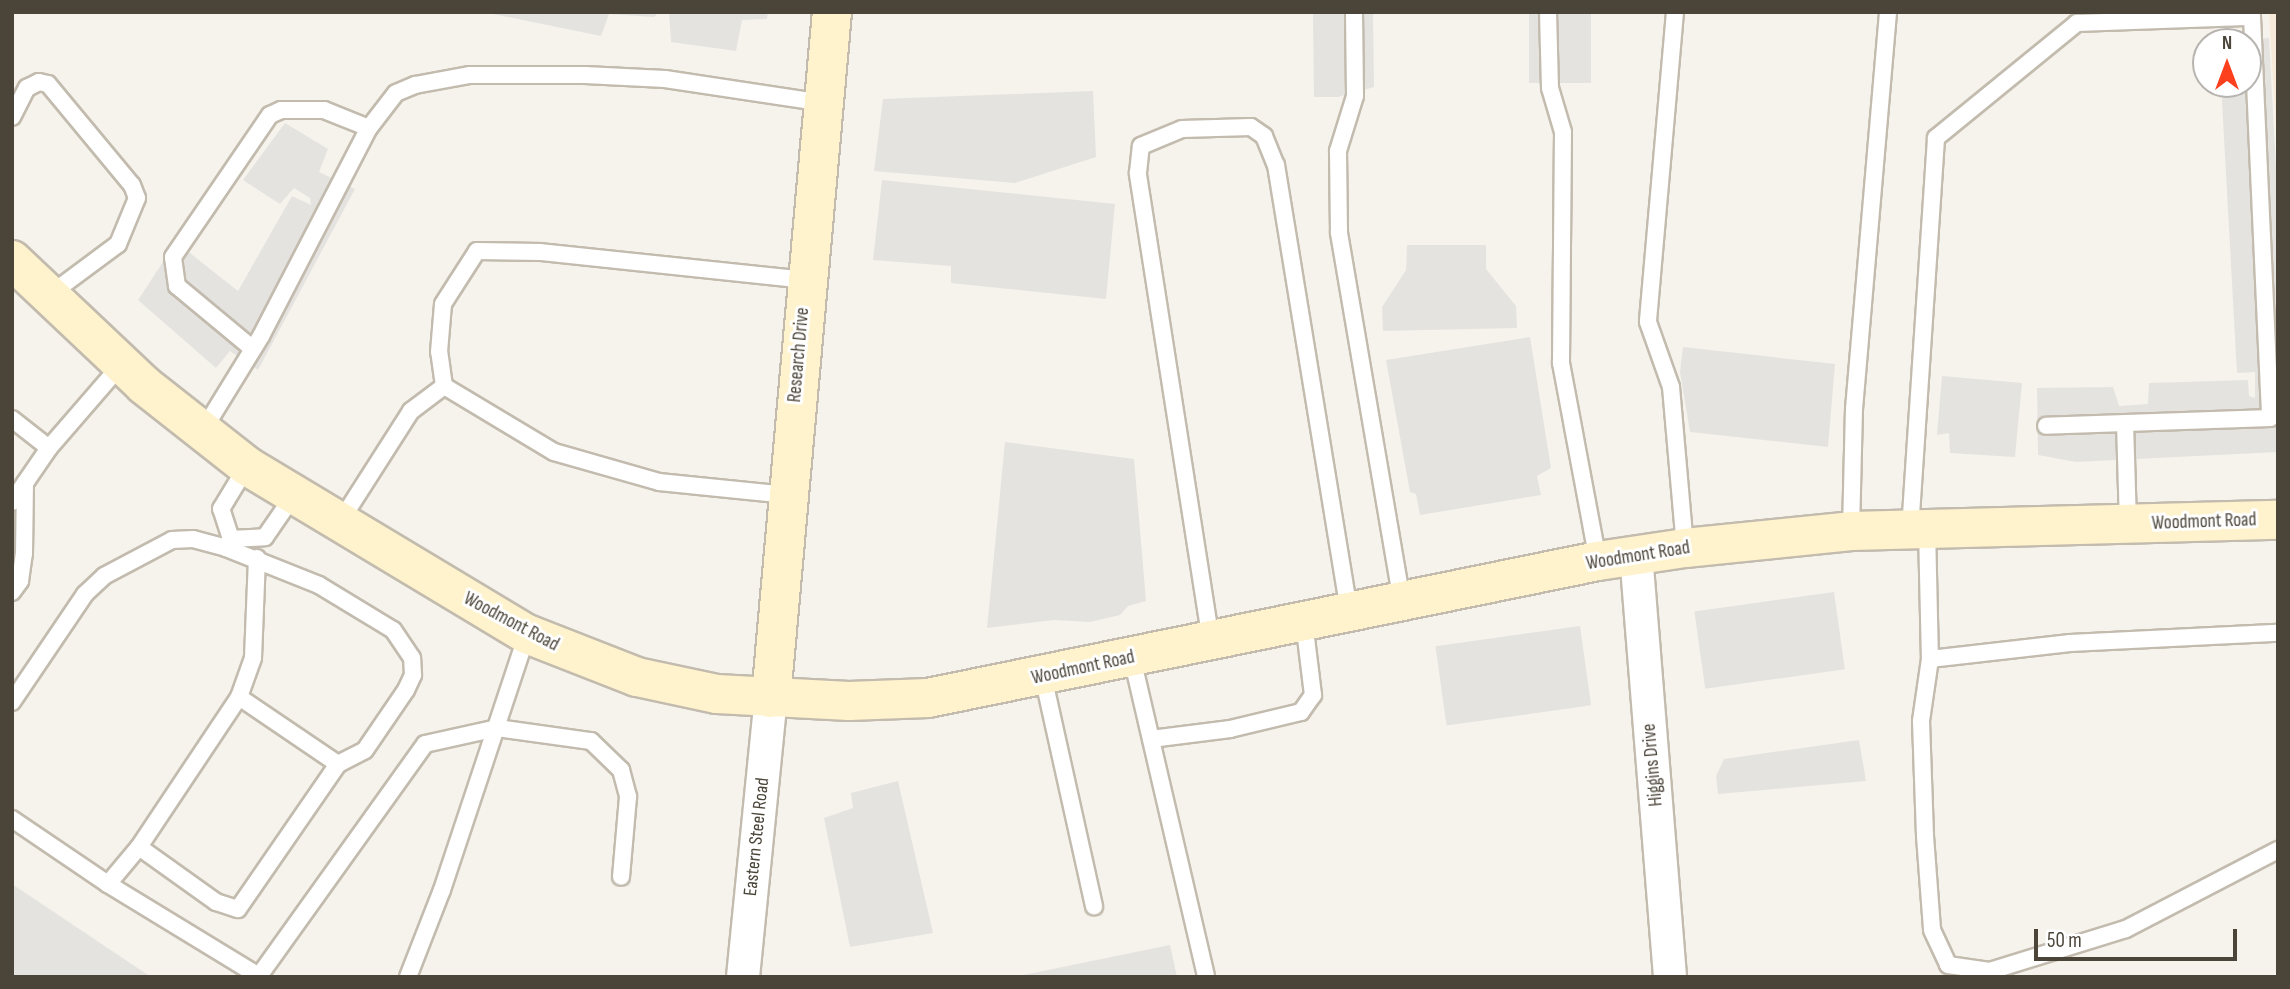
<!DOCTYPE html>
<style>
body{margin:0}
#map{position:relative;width:2290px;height:989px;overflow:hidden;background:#f6f3ec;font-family:"Sofia Sans Condensed",sans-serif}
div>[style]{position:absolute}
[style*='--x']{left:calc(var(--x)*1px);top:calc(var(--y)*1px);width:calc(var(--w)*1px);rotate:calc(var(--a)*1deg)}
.commercial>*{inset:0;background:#f7ead8}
.parking>*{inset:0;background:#e5e3e0;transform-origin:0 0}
.roads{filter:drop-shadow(2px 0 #c2bbae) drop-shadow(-2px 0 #c2bbae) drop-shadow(0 2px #c2bbae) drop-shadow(0 -2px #c2bbae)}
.lane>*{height:16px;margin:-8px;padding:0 8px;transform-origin:8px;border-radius:8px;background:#fff}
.street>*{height:32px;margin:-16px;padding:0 16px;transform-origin:16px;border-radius:16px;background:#fff}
.secondary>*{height:38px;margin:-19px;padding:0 19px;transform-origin:19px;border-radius:19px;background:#fff3cd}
span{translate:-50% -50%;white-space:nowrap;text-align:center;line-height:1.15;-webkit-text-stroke:6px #fff;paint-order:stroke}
.street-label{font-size:19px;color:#4b4439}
.frame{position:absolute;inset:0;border:14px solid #4b4439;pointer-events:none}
.north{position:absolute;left:2192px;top:28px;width:70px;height:70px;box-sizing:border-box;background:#fff;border:2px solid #b7b4b0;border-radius:50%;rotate:0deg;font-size:19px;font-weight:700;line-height:28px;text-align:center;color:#4b4439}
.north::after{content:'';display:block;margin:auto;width:24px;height:32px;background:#fc3f1d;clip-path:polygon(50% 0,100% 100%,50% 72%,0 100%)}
.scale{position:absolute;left:2034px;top:929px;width:203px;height:32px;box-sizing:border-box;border:4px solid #4b4439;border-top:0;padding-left:9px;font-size:21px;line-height:24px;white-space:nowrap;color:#4b4439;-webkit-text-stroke:5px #fff;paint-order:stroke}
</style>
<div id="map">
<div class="commercial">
<i style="clip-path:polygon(2269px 12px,2278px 12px,2278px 165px)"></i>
</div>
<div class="parking">
<i style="clip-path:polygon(483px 12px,659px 12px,654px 17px,609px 14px,601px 36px)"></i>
<i style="clip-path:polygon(669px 12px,768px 12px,767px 19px,742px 20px,736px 51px,671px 42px)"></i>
<i style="clip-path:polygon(1313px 12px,1373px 12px,1374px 87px,1338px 97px,1314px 97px)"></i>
<i style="left:1529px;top:12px;width:62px;height:71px"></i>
<i style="clip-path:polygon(2269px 38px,2278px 203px,2278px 452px,2076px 462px,2038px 455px,2037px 388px,2113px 387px,2119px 406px,2148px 404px,2149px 383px,2248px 380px,2249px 396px,2255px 398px,2255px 372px,2237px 373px,2221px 84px,2248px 84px,2248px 42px,2219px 42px)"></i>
<i style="clip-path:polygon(1093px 91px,1096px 157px,1015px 183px,874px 171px,883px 99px)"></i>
<i style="clip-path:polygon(285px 123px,328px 149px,319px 172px,355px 189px,258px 370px,230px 351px,216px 368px,138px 300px,176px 242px,238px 291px,292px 196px,311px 205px,310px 198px,294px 188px,280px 204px,243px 180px)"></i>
<i style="clip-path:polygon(882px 180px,1115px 204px,1106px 299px,951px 283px,951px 266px,873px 260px)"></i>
<i style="clip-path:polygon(1407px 245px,1486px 245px,1486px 269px,1516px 306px,1517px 328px,1383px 331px,1382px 307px,1406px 270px)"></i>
<i style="clip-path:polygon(1530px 337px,1551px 468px,1537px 476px,1541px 495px,1420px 515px,1416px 494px,1410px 492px,1386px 360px)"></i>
<i style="clip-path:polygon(1683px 347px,1835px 364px,1828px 447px,1690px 432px,1680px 372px)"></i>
<i style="clip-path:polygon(1942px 376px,2022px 383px,2015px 457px,1950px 453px,1949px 433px,1937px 435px)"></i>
<i style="clip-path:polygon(1005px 442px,1134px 459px,1146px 601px,1128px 606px,1120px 615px,1090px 622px,1054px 620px,987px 628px)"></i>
<i style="left:1834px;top:592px;width:78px;height:141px;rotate:82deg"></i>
<i style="left:1580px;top:626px;width:80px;height:146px;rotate:82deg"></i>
<i style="clip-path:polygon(1859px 740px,1866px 781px,1718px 794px,1716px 776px,1724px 759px)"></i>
<i style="clip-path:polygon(898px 781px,933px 933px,850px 947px,824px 818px,853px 808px,851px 793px)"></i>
<i style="clip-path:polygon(12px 884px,151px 977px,12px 977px)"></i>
<i style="clip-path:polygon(1170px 945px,1177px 977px,1013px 977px)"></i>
</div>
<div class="roads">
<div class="lane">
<i style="--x:1354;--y:12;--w:84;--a:89.3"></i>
<i style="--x:1355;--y:96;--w:58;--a:107.2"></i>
<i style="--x:1338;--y:151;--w:82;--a:89.3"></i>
<i style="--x:1339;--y:233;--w:374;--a:80.3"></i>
<i style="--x:1548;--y:12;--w:76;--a:88.5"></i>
<i style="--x:1550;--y:88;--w:46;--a:73.5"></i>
<i style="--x:1563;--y:132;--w:231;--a:90.5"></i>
<i style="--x:1561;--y:363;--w:201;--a:79.4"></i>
<i style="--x:1675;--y:12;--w:311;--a:95"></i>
<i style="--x:1648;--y:322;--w:69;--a:70.5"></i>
<i style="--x:1671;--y:387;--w:162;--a:85"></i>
<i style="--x:12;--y:117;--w:33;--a:-63"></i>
<i style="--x:27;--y:88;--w:13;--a:-27"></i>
<i style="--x:39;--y:82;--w:9;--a:13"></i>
<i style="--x:48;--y:84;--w:131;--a:50.3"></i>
<i style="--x:132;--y:185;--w:14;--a:69"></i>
<i style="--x:137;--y:198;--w:50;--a:112.4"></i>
<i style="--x:118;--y:244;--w:87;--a:143.4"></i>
<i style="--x:253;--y:349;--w:99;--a:-140.3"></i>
<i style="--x:177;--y:286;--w:29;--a:-98"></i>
<i style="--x:173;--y:257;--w:172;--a:-55.7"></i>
<i style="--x:270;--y:115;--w:12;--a:-24"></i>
<i style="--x:281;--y:110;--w:43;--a:0"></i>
<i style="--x:324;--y:110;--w:48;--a:21.8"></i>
<i style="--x:444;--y:386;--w:34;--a:-98"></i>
<i style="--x:439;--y:352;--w:48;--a:-85.2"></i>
<i style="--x:443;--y:304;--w:63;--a:-57.3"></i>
<i style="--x:477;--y:251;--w:63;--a:0.9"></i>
<i style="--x:540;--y:252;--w:267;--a:6"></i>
<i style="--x:12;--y:419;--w:47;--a:38.1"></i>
<i style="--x:49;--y:448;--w:110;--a:-49.1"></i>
<i style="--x:2125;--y:423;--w:101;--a:88.3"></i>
<i style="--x:202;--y:432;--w:113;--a:-58.4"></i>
<i style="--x:261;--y:336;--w:234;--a:-62.6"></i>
<i style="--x:369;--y:128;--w:44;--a:-52.4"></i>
<i style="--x:396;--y:93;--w:21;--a:-23"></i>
<i style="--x:415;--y:85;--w:56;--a:-10.3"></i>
<i style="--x:470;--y:75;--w:115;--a:0"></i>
<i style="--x:585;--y:75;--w:80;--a:2.9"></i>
<i style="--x:665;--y:79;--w:160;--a:8.6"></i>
<i style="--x:12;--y:502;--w:65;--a:-55.6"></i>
<i style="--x:340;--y:522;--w:132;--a:-57.4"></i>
<i style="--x:411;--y:411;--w:41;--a:-37.1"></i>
<i style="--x:444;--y:386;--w:128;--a:31"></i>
<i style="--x:554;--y:452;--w:109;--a:15.9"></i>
<i style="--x:659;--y:482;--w:129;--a:5.8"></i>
<i style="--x:1927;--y:529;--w:130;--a:88.7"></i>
<i style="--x:1930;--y:659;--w:63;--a:98.3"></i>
<i style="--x:1921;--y:721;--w:115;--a:88"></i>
<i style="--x:1925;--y:836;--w:94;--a:85.7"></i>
<i style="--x:1932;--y:930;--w:38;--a:65"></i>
<i style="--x:1948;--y:965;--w:42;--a:8.1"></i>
<i style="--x:1990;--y:971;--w:142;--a:-17.2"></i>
<i style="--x:2126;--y:929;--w:171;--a:-27.5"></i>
<i style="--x:1910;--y:530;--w:393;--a:-86.2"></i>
<i style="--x:1936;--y:138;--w:182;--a:-39.2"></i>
<i style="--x:2077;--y:23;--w:175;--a:-2"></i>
<i style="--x:2252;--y:17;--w:401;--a:87.4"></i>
<i style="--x:2270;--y:418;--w:224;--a:178"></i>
<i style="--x:1851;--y:531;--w:122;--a:-88.6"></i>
<i style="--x:1854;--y:409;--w:398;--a:-85.1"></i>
<i style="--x:231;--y:539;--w:34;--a:-3"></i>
<i style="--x:265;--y:537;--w:51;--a:-55.4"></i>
<i style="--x:257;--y:558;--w:100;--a:92.3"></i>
<i style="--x:253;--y:658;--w:41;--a:109.7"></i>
<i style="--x:239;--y:697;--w:120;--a:34.1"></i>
<i style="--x:12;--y:592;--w:14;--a:-54"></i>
<i style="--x:20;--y:581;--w:27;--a:-82"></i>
<i style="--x:24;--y:554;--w:71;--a:-89.2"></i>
<i style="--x:1211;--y:641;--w:474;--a:-98.9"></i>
<i style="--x:1138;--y:173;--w:27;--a:-84"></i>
<i style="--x:1141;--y:146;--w:44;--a:-22.5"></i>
<i style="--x:1182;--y:129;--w:69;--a:-1.7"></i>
<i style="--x:1251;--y:127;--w:16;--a:35"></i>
<i style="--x:1264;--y:136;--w:31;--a:68"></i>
<i style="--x:1276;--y:165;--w:453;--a:80.7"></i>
<i style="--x:1132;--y:658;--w:327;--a:76.9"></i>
<i style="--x:1930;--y:659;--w:141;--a:-6.5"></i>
<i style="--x:2070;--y:643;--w:208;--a:-2.8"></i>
<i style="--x:1043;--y:676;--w:236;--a:77.5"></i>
<i style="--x:12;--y:702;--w:130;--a:-55.9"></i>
<i style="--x:85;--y:594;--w:26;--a:-43"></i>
<i style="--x:104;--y:576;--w:77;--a:-27.9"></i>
<i style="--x:172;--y:540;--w:21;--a:-3"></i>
<i style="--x:193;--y:539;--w:34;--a:15"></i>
<i style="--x:1151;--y:739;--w:80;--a:-7.2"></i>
<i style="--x:1230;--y:729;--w:73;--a:-13.5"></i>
<i style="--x:1301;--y:712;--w:21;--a:-55"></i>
<i style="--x:1313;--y:695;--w:74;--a:-97"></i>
<i style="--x:12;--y:819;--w:116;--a:34.1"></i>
<i style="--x:108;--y:884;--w:48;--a:-50"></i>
<i style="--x:139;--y:847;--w:95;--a:35.5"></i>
<i style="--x:216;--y:902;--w:23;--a:18"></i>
<i style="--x:238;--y:909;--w:176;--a:-55.4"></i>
<i style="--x:338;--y:764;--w:30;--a:-27"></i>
<i style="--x:365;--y:750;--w:73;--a:-55.7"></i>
<i style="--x:406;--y:690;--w:17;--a:-65"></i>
<i style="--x:413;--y:675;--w:17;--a:-93"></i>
<i style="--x:412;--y:658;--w:34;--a:-124"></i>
<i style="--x:393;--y:630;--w:87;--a:-148.7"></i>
<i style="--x:319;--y:585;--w:100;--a:-158.3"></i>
<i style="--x:226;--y:548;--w:10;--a:-61"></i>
<i style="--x:231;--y:539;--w:32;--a:-108"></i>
<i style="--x:221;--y:509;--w:50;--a:-58.8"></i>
<i style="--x:139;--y:847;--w:180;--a:-56.3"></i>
<i style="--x:108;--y:884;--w:177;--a:31.4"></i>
<i style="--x:259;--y:976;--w:285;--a:-54.4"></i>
<i style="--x:425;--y:744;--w:74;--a:-12.5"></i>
<i style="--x:497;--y:728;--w:95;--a:7.9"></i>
<i style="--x:591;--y:741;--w:42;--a:44"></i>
<i style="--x:621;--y:770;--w:28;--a:75"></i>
<i style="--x:628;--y:797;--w:80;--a:95"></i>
<i style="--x:408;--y:977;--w:93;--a:-68.7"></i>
<i style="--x:442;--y:890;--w:270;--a:-71.6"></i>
</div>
<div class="street">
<i style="--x:1636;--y:554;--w:424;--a:85.4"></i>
<i style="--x:743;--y:977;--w:280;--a:-84.3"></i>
</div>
<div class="secondary">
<i style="--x:12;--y:260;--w:182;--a:43.4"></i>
<i style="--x:144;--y:385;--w:131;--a:38.2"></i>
<i style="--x:247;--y:466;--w:327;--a:31"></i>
<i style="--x:527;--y:634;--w:118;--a:21.4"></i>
<i style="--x:637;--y:677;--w:82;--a:12"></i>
<i style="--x:717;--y:694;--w:132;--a:3"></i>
<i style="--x:849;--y:701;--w:79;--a:-2.2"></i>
<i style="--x:928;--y:698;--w:684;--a:-11.56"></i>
<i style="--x:1598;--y:561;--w:88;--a:-8.5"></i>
<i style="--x:1685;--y:548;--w:167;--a:-5.8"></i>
<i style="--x:1851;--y:531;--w:427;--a:-1.5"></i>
<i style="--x:771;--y:698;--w:689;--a:-84.92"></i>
</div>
</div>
<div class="street-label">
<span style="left:799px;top:355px;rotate:-85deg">Research Drive</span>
<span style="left:2204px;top:522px;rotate:-2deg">Woodmont Road</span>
<span style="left:1638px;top:556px;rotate:-9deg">Woodmont Road</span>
<span style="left:511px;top:622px;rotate:28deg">Woodmont Road</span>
<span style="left:1083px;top:668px;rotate:-12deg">Woodmont Road</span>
<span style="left:1653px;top:765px;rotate:-95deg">Higgins Drive</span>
<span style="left:757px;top:837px;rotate:-84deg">Eastern Steel Road</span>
</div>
<div class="frame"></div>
<div class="north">N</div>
<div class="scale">50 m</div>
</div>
